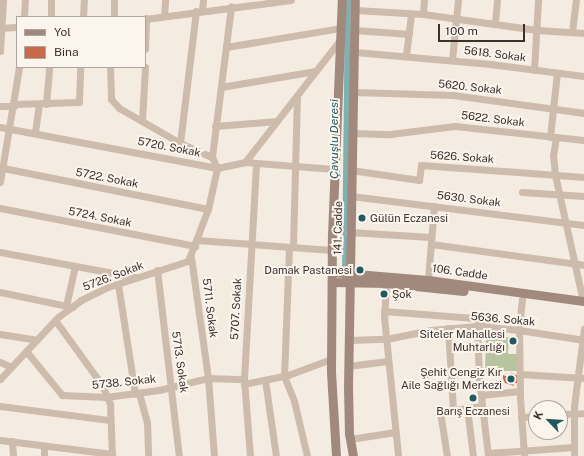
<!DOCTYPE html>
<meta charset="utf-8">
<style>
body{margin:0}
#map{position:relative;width:584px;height:456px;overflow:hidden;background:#f4ebe1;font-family:"Public Sans",sans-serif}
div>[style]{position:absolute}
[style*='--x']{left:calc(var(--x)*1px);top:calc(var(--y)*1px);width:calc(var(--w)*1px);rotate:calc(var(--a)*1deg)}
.green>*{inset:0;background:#b8c4a0}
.canal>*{height:6px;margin:-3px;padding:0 3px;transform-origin:3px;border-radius:3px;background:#7fb0b2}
.building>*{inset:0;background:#c8694b}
.street>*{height:7px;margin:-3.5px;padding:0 3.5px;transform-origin:3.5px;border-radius:3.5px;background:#cdbbac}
.secondary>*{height:9px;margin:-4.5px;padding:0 4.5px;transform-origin:4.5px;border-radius:4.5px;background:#a18a7d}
.dots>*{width:11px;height:11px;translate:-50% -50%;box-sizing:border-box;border:2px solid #fbf5ee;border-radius:50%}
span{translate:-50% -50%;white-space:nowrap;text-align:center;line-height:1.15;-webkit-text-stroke:4px #fbf5ee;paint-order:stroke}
.street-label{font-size:11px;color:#3b302b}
.poi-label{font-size:11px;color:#3b302b}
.left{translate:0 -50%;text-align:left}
.right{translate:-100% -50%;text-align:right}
.water-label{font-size:12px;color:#1f5a5e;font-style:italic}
.legend{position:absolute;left:16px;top:16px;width:130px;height:52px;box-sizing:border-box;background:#fbf5ee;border:1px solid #aea6a0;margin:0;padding:5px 7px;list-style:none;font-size:12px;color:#3b302b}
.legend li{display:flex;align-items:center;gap:8px;height:20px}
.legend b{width:20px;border:1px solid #aea6a0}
.north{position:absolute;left:528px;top:400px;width:40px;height:40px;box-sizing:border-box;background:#fbf5ee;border:1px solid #aea6a0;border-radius:50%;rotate:295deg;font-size:11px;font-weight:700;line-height:16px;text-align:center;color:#3b302b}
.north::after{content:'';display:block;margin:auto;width:14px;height:18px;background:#1f5a5e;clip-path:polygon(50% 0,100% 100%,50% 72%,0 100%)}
.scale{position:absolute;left:438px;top:24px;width:87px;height:18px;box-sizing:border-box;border:2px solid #3b302b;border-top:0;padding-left:5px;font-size:12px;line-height:14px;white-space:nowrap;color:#3b302b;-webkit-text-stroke:3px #fbf5ee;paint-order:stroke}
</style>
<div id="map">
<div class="green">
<i style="clip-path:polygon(486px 337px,509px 337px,508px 354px,517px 354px,517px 371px,485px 371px)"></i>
</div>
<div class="canal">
<i style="--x:345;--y:277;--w:277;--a:-89.4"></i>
</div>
<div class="building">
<i style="clip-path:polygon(511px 373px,518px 376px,518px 383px,513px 383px,514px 386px,505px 383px,503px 379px,503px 375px,511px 378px)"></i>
</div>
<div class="street">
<i style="--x:202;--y:10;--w:10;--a:-84"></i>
<i style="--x:355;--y:10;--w:68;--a:3.4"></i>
<i style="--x:423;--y:14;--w:115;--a:8"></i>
<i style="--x:537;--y:30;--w:47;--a:3.7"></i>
<i style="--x:423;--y:14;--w:14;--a:-86"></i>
<i style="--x:164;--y:16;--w:16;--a:-86"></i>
<i style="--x:24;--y:17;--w:17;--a:-87"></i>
<i style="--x:51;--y:17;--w:17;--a:-90"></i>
<i style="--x:83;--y:17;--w:17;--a:-87"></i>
<i style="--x:114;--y:17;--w:17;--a:-90"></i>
<i style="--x:145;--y:19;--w:147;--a:-7.4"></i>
<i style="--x:495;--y:23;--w:23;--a:-85"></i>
<i style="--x:0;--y:28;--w:17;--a:-3"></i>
<i style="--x:355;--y:30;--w:54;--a:4.2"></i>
<i style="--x:572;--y:32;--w:32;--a:-83"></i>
<i style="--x:226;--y:47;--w:117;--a:-9.4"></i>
<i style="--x:145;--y:49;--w:31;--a:-88"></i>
<i style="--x:0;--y:51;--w:51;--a:-86.6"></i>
<i style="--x:355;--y:52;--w:136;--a:5.1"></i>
<i style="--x:490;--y:64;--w:95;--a:7.3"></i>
<i style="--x:406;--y:55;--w:41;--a:-83"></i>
<i style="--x:452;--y:60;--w:60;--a:-84.3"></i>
<i style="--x:110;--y:67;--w:32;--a:88"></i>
<i style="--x:111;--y:99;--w:12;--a:48"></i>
<i style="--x:119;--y:108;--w:70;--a:29.8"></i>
<i style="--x:180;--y:143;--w:35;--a:24"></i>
<i style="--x:212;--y:157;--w:12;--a:66"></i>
<i style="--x:534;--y:70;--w:70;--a:-86.7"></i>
<i style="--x:221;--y:87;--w:96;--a:-9.6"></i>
<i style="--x:354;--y:92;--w:99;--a:1.7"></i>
<i style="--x:453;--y:95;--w:132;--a:7.8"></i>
<i style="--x:14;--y:104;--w:65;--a:-1.8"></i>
<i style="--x:79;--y:102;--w:35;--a:-88"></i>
<i style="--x:46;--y:104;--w:37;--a:-85"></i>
<i style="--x:0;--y:106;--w:14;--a:0"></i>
<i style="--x:142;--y:121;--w:54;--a:-86.8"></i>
<i style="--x:215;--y:126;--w:62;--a:-4.6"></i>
<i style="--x:0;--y:127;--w:221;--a:10.7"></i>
<i style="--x:217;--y:168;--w:29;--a:-12"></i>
<i style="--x:245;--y:162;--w:90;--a:4.4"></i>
<i style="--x:35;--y:132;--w:28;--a:-82"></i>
<i style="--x:353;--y:133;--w:37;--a:2"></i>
<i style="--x:390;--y:134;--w:65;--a:-7"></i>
<i style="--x:455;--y:126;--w:130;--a:6.2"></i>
<i style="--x:550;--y:137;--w:64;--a:-83.8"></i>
<i style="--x:556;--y:137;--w:18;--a:99"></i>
<i style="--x:553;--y:155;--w:20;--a:84"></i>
<i style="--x:555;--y:175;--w:129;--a:77.5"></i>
<i style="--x:180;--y:143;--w:133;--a:-83.1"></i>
<i style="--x:212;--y:157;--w:152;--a:-82.8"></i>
<i style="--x:245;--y:162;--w:155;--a:-52.1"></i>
<i style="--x:3;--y:168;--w:209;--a:11.3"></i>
<i style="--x:351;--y:170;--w:69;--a:8.4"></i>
<i style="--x:419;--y:180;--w:15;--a:-82"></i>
<i style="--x:421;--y:165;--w:163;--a:4.2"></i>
<i style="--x:0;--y:182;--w:117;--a:-80.6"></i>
<i style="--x:522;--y:192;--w:62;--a:3.7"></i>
<i style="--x:351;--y:196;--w:235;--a:7.1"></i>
<i style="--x:0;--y:208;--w:199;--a:11"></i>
<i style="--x:349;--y:232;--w:82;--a:3.5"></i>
<i style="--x:197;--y:240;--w:135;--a:4.2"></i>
<i style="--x:431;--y:244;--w:154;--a:7.8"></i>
<i style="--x:289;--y:247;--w:129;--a:92.2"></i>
<i style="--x:284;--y:376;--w:27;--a:68"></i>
<i style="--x:294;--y:401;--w:57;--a:76.7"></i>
<i style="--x:293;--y:247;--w:150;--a:-88.5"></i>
<i style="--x:0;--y:252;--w:137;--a:10.5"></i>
<i style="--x:191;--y:257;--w:122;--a:82"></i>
<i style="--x:208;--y:378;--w:78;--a:85.6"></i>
<i style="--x:157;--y:270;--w:187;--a:83.3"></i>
<i style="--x:428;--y:280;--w:74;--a:-85.4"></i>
<i style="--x:386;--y:283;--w:34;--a:93"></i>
<i style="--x:384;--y:317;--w:140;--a:84.2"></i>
<i style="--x:118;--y:284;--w:111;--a:81.2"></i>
<i style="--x:0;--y:292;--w:74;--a:11.8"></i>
<i style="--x:522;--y:299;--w:31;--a:96"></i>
<i style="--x:519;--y:330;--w:67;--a:89.1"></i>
<i style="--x:520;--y:397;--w:59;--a:86.1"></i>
<i style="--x:66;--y:306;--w:41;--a:-77.3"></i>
<i style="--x:384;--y:311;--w:90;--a:4.4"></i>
<i style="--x:474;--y:318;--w:16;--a:30"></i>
<i style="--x:55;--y:320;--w:80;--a:54.1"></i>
<i style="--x:102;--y:385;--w:21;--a:67"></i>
<i style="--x:110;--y:404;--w:52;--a:87.8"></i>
<i style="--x:477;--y:326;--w:53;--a:87.8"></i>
<i style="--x:479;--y:379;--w:78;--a:83.3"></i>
<i style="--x:448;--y:328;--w:82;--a:86.5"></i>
<i style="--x:0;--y:334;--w:37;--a:9"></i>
<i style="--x:348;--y:340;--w:38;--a:-2"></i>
<i style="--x:386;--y:339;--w:46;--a:-11.3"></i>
<i style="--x:431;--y:330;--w:46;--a:-5"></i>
<i style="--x:477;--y:326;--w:42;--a:5.4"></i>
<i style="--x:519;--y:330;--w:66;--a:8.7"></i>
<i style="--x:26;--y:351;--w:57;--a:50.7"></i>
<i style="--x:62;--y:395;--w:44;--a:2.6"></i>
<i style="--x:106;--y:397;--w:53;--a:-7.5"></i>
<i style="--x:159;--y:390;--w:50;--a:-13.8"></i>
<i style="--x:208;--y:378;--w:36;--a:2"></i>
<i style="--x:0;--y:362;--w:12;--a:24"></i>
<i style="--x:348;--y:366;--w:40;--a:-7.1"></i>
<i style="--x:423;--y:374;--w:56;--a:-1"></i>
<i style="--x:520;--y:374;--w:64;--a:3.6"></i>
<i style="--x:0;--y:379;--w:85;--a:-46.9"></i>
<i style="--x:58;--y:317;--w:29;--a:-36"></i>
<i style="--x:81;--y:300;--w:30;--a:-26"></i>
<i style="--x:108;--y:287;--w:84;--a:-18"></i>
<i style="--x:188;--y:261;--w:56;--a:-69"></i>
<i style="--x:208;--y:209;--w:42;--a:-77.6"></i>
<i style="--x:265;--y:380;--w:77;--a:81.8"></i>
<i style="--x:244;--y:384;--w:45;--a:-11.6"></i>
<i style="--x:288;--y:375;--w:46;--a:-20.4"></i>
<i style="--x:139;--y:393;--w:30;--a:75"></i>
<i style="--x:147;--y:422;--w:34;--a:88"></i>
<i style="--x:481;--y:395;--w:39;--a:-6"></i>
<i style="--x:0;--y:406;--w:111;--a:7.3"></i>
<i style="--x:467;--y:408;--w:48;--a:82.9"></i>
<i style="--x:560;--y:414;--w:24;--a:-2"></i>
<i style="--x:521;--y:417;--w:15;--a:-4"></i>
<i style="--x:350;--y:439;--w:46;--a:-8.8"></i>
<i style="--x:0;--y:440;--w:113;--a:7.1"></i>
<i style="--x:12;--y:441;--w:15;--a:86"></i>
<i style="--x:488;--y:453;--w:86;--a:-4"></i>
<i style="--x:44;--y:456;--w:10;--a:-90"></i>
<i style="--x:250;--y:456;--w:77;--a:-94.5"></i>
<i style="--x:244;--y:379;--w:216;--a:-86.8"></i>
<i style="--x:447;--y:456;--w:45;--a:-99"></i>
<i style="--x:440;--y:412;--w:42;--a:-8.1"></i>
<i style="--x:574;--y:456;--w:50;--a:-90"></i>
<i style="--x:574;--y:406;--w:78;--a:-82.6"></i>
</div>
<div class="secondary">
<i style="--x:332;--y:272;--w:96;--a:4.8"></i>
<i style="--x:428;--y:280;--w:157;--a:7.7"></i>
<i style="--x:332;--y:282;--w:54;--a:1.1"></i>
<i style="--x:386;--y:283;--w:78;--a:5.9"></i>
<i style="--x:336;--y:456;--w:85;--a:-93.4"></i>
<i style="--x:331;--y:371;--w:136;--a:-89.6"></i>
<i style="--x:332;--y:235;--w:235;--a:-87.6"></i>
<i style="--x:353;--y:456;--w:22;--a:-100"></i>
<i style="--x:349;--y:434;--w:47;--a:-91.2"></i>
<i style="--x:348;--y:387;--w:387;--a:-89"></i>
</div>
<div class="dots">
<i style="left:362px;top:218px;background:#1f5a5e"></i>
<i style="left:360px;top:270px;background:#1f5a5e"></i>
<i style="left:384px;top:294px;background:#1f5a5e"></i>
<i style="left:513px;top:341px;background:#1f5a5e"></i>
<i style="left:511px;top:379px;background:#1f5a5e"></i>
<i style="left:473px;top:398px;background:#1f5a5e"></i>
</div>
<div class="street-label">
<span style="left:495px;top:54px;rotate:7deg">5618. Sokak</span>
<span style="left:470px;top:87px;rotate:6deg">5620. Sokak</span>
<span style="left:493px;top:119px;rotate:7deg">5622. Sokak</span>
<span style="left:169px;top:147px;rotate:11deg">5720. Sokak</span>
<span style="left:462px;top:157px;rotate:4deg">5626. Sokak</span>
<span style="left:107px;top:178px;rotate:11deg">5722. Sokak</span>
<span style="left:469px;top:199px;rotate:7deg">5630. Sokak</span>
<span style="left:100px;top:217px;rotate:11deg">5724. Sokak</span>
<span style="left:338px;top:228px;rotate:-89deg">141. Cadde</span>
<span style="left:460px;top:272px;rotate:8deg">106. Cadde</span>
<span style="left:113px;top:276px;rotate:-21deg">5726. Sokak</span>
<span style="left:210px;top:308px;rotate:83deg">5711. Sokak</span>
<span style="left:236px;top:309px;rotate:-87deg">5707. Sokak</span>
<span style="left:503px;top:319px;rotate:5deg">5636. Sokak</span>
<span style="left:180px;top:362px;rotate:82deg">5713. Sokak</span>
<span style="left:124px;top:382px;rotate:-6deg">5738. Sokak</span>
</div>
<div class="poi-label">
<span class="left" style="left:370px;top:218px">Gülün Eczanesi</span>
<span class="right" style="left:352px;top:270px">Damak Pastanesi</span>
<span class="left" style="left:392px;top:294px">Şok</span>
<span class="right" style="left:505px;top:341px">Siteler Mahallesi<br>Muhtarlığı</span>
<span class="right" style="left:502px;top:379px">Şehit Cengiz Kır<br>Aile Sağlığı Merkezi</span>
<span style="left:473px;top:411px">Barış Eczanesi</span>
</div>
<div class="water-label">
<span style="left:335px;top:139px;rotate:-90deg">Çavuşlu Deresi</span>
</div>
<ul class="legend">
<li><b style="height:5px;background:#a18a7d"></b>Yol</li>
<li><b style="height:11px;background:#c8694b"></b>Bina</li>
</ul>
<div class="north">K</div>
<div class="scale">100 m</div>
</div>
